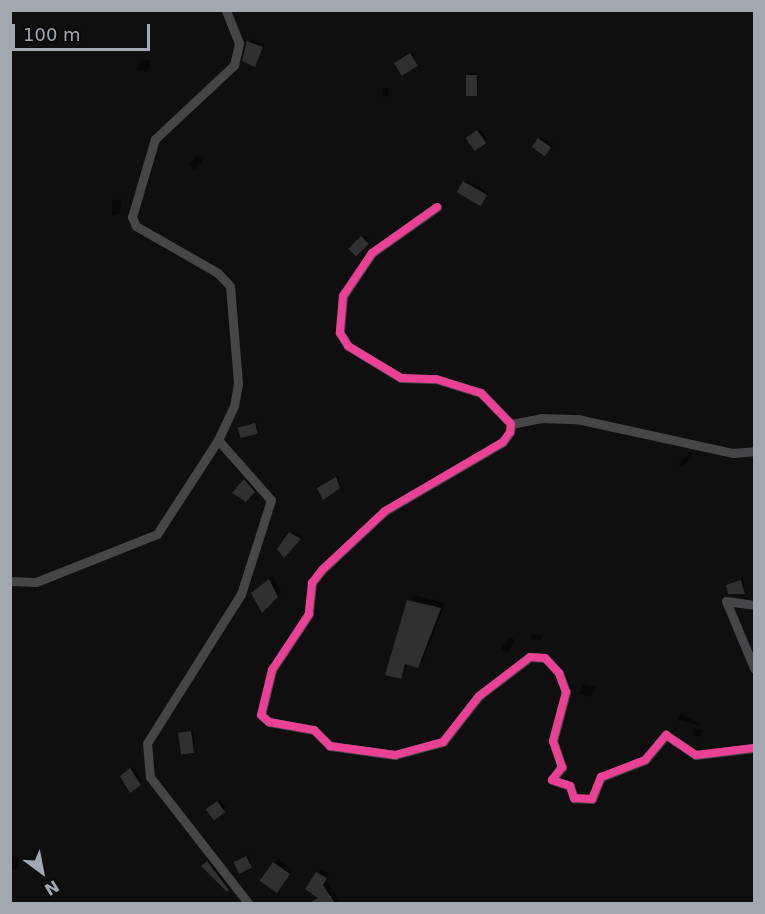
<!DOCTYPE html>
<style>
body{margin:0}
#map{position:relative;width:765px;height:914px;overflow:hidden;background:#0f0f10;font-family:"DejaVu Sans",sans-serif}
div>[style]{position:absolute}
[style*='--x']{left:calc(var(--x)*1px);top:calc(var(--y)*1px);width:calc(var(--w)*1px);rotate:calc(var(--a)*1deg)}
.shadow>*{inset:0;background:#0007;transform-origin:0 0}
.building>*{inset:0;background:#303032;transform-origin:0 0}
.minor>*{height:9px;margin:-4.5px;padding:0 4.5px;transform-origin:4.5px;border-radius:4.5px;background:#444648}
.cycleway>*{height:8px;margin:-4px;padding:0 4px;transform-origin:4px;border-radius:4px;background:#ea4096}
span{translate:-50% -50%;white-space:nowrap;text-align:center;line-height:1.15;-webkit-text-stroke:6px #0a0a0b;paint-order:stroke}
.frame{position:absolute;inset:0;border:12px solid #a1a8b1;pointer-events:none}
.north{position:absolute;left:12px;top:842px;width:60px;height:60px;-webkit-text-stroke:4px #0a0a0b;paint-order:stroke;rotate:148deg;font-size:16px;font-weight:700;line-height:24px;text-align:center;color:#a1a8b1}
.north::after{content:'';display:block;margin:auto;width:21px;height:27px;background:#a1a8b1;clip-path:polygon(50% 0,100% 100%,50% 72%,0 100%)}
.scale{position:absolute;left:12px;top:24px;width:138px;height:27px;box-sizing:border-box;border:3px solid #a1a8b1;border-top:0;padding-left:8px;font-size:18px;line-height:21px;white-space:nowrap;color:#a1a8b1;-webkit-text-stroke:4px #0a0a0b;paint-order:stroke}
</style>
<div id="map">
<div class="shadow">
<i style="clip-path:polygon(251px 39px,264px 45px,257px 63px,244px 60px)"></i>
<i style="clip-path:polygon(412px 52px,417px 64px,398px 62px)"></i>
<i style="clip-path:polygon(141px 59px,151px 61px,147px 72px,137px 70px)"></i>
<i style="clip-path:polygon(469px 73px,479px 74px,477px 94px,467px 76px)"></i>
<i style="clip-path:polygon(389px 88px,388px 96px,382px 97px,382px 89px)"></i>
<i style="clip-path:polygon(480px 129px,488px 140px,476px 149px,470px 137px)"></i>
<i style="clip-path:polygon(541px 136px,553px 144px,547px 152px,534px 146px)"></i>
<i style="left:197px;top:155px;width:8px;height:13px;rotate:40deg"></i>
<i style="clip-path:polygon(466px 180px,488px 193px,483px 202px,464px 182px)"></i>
<i style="clip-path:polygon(121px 199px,120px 213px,112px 215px,112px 201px)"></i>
<i style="left:364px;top:235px;width:8px;height:20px;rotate:45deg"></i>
<i style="clip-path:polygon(257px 422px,257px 432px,240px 429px,242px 426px)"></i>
<i style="clip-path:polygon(690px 453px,693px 458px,681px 467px,679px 463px)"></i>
<i style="clip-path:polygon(338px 476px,340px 487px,319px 488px,321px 486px)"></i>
<i style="clip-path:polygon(247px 478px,257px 489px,246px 500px,234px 492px)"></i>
<i style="clip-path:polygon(292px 530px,302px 536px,284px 556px,290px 533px)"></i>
<i style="clip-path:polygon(273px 576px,281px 592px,263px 610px,257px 589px)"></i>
<i style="clip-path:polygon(743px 579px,745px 592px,730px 592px,730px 584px)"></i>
<i style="clip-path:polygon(413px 595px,445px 603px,422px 662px,417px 667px,408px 663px,400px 678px)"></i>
<i style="clip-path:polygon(532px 634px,542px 635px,542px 640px,531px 640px)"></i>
<i style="clip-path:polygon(509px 637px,515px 640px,508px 653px,501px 649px)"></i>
<i style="clip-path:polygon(583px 684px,596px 687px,591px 697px,579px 694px)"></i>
<i style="clip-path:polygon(681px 714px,700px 724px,700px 725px,678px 720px)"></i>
<i style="left:694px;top:728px;width:8px;height:7px;rotate:14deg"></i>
<i style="clip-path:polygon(193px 730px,195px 750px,193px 752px,179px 733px)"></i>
<i style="clip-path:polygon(133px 767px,143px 781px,130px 791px,124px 774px)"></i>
<i style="clip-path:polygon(220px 800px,226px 808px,213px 818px,209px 807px)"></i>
<i style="clip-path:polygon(249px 855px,251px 867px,237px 860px)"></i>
<i style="clip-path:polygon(12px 856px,19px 856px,17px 869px,10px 869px)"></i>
<i style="clip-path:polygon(278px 859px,293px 870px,281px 887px,274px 863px)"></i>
<i style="clip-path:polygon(210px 860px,231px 886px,227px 890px,203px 866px)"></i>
<i style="clip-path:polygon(321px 869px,329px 874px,326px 880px,341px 904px,312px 903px,320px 897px,307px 888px)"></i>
</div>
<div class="building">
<i style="clip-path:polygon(247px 41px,263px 47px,255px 67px,242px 61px)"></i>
<i style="left:410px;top:53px;width:15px;height:19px;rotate:58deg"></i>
<i style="left:466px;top:75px;width:11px;height:21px"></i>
<i style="left:477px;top:130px;width:16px;height:14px;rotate:55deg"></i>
<i style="left:538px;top:138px;width:16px;height:11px;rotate:35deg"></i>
<i style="left:463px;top:181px;width:28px;height:13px;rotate:30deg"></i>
<i style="left:361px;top:236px;width:11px;height:18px;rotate:45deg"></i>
<i style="left:255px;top:423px;width:11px;height:18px;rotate:75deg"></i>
<i style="clip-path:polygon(336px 477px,340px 488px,323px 500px,317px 488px)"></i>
<i style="clip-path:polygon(244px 479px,255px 492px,246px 502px,232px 493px)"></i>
<i style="clip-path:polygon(289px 532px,301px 539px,284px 558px,277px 549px)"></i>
<i style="clip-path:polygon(269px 579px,278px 597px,262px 613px,251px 593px)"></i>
<i style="clip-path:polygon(741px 580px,745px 594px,728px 594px,726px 585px)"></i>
<i style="clip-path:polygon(407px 600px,441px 608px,418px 668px,405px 664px,401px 679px,385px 675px)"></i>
<i style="left:191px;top:731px;width:22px;height:13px;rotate:82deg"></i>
<i style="clip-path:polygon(130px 768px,141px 785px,130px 793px,120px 776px)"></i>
<i style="left:217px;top:801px;width:14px;height:14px;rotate:54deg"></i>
<i style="left:246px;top:856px;width:13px;height:14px;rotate:63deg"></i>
<i style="clip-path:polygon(207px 861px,229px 890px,227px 892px,201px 866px)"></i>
<i style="left:273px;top:862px;width:21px;height:23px;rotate:35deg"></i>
<i style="clip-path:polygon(316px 872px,327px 878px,323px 885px,335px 903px,309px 903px,318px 898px,305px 889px)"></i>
</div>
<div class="minor">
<i style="--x:437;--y:207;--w:80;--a:144.7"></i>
<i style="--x:372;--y:253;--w:52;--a:124"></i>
<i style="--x:343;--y:296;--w:37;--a:95"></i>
<i style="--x:340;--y:333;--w:15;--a:58"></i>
<i style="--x:348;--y:346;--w:62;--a:31.1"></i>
<i style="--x:401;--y:378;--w:35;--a:2"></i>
<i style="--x:436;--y:379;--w:47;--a:17.3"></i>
<i style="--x:481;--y:393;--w:43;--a:45.9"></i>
<i style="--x:511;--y:424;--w:8;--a:97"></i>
<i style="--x:510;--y:432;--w:12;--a:125"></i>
<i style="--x:503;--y:442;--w:137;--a:149.7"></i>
<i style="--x:385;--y:511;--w:86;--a:136.9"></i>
<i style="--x:322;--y:570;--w:16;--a:128"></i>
<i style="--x:312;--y:583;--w:31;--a:96"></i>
<i style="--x:309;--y:614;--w:67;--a:123.5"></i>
<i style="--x:272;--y:670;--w:46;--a:103.7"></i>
<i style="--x:261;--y:715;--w:11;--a:41"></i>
<i style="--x:269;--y:722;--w:46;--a:10.1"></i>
<i style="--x:314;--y:730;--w:23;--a:45"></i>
<i style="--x:330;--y:746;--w:66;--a:7.9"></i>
<i style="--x:395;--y:755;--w:50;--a:-15.2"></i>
<i style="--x:443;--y:742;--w:58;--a:-52"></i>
<i style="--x:479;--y:696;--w:64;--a:-37.4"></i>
<i style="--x:530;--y:657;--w:15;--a:4"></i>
<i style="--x:545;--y:658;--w:21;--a:47"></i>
<i style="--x:559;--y:673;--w:20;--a:70"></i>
<i style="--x:566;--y:692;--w:51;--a:104.9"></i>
<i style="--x:553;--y:741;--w:28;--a:71"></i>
<i style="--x:562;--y:767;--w:16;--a:128"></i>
<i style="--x:552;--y:780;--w:19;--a:18"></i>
<i style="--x:570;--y:786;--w:13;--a:72"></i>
<i style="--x:574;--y:798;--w:18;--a:3"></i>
<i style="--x:592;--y:799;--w:24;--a:-68"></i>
<i style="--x:601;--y:777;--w:47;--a:-21.1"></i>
<i style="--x:645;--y:760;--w:33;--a:-50"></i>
<i style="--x:666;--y:735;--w:36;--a:34"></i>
<i style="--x:696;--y:755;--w:58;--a:-6.9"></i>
<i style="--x:511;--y:424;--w:31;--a:-11"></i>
<i style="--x:541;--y:418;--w:36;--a:2"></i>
<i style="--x:577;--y:419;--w:160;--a:12.3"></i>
<i style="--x:733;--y:453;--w:21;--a:-5"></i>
<i style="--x:218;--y:440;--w:80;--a:48.5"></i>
<i style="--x:271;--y:500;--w:99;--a:107.7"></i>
<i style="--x:241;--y:594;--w:176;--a:122.2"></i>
<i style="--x:147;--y:743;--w:34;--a:85"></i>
<i style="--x:150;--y:777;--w:161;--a:52.1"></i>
<i style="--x:10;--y:581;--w:26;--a:2"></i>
<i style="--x:36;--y:582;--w:130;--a:-21.6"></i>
<i style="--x:157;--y:534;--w:112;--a:-57"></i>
<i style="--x:218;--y:440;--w:38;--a:-65"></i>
<i style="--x:234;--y:406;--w:23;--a:-80"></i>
<i style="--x:238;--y:383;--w:97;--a:-94.7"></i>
<i style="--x:230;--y:286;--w:18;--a:-133"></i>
<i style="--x:218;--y:273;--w:95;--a:-150.2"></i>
<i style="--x:136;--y:226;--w:10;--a:-114"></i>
<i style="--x:132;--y:217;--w:81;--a:-73.6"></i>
<i style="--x:155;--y:139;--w:108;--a:-43.1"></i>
<i style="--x:234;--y:65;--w:23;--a:-77"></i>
<i style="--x:239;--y:43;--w:35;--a:-112"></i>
<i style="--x:726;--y:601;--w:73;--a:67.3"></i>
<i style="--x:726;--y:601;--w:28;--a:8"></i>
</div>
<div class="cycleway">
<i style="--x:437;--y:207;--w:80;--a:144.7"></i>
<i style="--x:372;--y:253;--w:52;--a:124"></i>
<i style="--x:343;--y:296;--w:37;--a:95"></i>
<i style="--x:340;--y:333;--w:15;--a:58"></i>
<i style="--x:348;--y:346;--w:62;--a:31.1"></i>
<i style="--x:401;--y:378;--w:35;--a:2"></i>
<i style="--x:436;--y:379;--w:47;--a:17.3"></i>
<i style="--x:481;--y:393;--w:43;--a:45.9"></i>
<i style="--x:511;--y:424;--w:8;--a:97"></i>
<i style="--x:510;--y:432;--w:12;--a:125"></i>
<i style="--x:503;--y:442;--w:137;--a:149.7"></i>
<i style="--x:385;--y:511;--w:86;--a:136.9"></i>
<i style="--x:322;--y:570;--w:16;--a:128"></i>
<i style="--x:312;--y:583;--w:31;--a:96"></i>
<i style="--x:309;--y:614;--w:67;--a:123.5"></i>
<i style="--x:272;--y:670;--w:46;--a:103.7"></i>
<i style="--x:261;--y:715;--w:11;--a:41"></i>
<i style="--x:269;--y:722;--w:46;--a:10.1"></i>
<i style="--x:314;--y:730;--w:23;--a:45"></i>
<i style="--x:330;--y:746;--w:66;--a:7.9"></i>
<i style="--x:395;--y:755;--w:50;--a:-15.2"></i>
<i style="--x:443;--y:742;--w:58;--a:-52"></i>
<i style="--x:479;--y:696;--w:64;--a:-37.4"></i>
<i style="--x:530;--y:657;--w:15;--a:4"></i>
<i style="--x:545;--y:658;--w:21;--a:47"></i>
<i style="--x:559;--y:673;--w:20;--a:70"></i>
<i style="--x:566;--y:692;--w:51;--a:104.9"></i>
<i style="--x:553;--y:741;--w:28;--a:71"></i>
<i style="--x:562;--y:767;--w:16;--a:128"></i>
<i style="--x:552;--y:780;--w:19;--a:18"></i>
<i style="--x:570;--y:786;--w:13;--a:72"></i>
<i style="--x:574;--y:798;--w:18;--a:3"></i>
<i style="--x:592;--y:799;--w:24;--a:-68"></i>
<i style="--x:601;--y:777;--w:47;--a:-21.1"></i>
<i style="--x:645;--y:760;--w:33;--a:-50"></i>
<i style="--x:666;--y:735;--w:36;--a:34"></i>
<i style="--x:696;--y:755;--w:58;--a:-6.9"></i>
</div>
<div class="frame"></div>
<div class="north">N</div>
<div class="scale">100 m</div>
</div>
